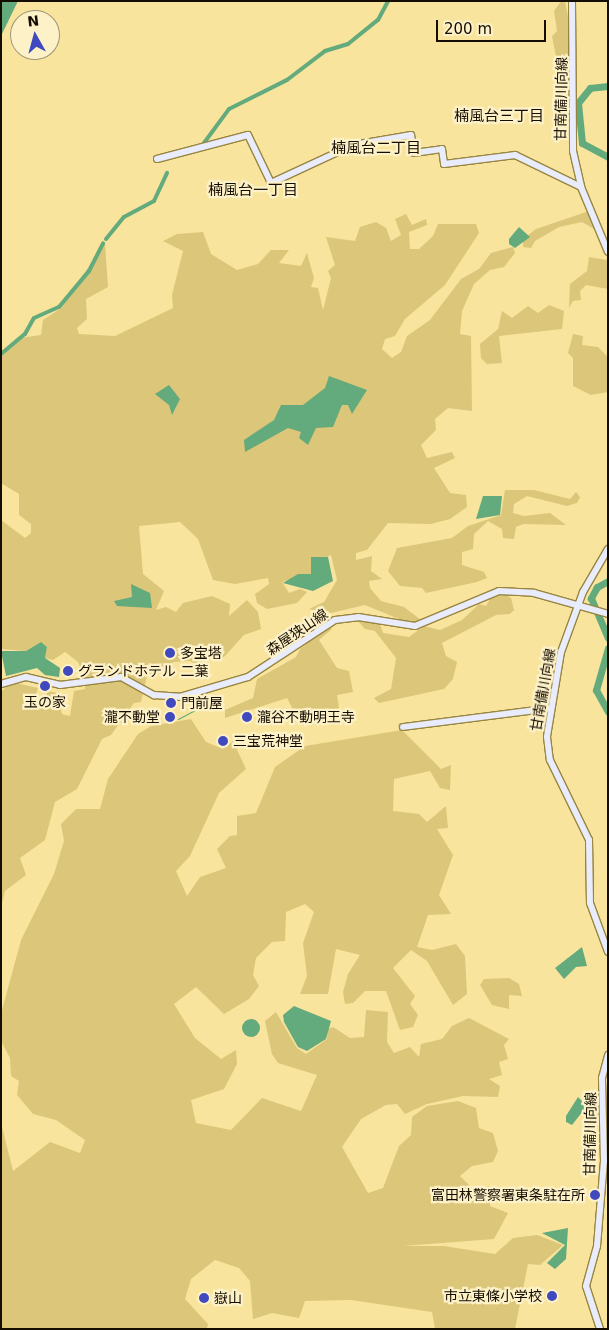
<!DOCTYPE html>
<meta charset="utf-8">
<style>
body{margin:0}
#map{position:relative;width:609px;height:1330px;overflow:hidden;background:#f8e49d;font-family:"DejaVu Sans","Noto Sans JP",sans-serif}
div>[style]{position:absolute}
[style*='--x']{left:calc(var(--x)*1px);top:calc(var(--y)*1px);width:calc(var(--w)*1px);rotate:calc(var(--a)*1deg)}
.green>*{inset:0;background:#dcc679}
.water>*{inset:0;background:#63aa7c}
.round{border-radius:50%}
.stream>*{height:1px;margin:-0.5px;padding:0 0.5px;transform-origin:0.5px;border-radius:0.5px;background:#63aa7c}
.canal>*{height:4px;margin:-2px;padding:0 2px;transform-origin:2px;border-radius:2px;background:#63aa7c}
.river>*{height:7px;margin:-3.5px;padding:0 3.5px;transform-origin:3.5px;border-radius:3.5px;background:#63aa7c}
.roads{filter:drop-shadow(1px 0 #988540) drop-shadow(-1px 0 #988540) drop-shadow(0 1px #988540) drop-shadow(0 -1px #988540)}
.secondary>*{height:6px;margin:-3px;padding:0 3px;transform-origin:3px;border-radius:3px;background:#e8ecfc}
.dots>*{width:14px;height:14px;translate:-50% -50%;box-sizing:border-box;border:2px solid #fdf1c8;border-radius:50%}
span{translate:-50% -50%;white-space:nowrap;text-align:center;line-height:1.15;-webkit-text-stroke:4.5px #fdf1c8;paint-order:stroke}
.street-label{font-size:14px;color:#150d00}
.poi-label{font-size:14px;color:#150d00}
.left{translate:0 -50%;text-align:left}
.right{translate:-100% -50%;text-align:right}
.neighbourhood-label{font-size:15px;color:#150d00}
.frame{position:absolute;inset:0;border:2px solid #150d00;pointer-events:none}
.north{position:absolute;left:10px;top:10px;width:50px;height:50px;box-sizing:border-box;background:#fdf1c8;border:1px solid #a09678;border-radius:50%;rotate:353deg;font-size:14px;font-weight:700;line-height:20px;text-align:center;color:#150d00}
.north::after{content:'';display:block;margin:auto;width:18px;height:22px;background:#4049bd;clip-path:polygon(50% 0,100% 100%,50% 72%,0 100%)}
.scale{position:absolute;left:436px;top:20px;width:110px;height:22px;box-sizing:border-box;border:2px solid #150d00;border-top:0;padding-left:6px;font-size:15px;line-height:18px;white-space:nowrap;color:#150d00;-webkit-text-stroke:4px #fdf1c8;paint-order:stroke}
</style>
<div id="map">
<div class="green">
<i style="clip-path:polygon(561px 1px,565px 1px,571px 32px,570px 52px,562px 59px,564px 72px,570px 72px,568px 104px,557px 98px,560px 77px,552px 36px,557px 31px,554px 11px)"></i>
<i style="clip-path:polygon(589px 211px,596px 230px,582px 222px,559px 227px,535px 241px,531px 248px,523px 247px,523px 239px,536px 229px)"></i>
<i style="clip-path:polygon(406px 214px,412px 225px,426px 219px,427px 225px,409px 232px,410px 249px,419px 249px,433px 236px,438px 224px,476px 224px,479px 233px,445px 285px,405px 319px,395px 336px,385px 339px,382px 349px,392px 358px,401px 352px,407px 336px,430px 320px,461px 279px,479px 269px,491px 253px,513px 247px,515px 253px,504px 267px,490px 270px,474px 284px,462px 311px,460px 334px,471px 336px,472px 411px,448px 408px,435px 419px,436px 430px,421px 445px,427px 458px,452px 452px,455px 458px,434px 468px,450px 493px,466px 495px,467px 507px,450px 519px,431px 524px,388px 523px,367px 550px,356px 553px,356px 560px,372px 556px,371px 571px,382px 579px,369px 581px,370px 588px,381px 601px,404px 607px,421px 620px,411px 624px,365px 605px,331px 613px,309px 609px,324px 602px,337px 580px,331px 555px,320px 560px,311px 557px,311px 574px,282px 582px,289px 593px,300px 589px,307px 592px,297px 603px,267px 609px,257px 603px,255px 594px,269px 584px,268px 578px,235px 584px,213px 580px,198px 539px,180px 522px,139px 526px,143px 574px,164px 591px,156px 610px,166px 607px,176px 612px,183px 603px,212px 596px,230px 604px,229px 616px,247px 600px,258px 612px,261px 629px,244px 635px,224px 657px,202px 657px,203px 665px,199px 666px,190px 661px,174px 662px,147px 676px,141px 702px,134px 703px,111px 735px,102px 739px,77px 789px,55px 802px,45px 840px,20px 858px,26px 875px,5px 891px,1px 907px,1px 692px,11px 682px,38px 688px,35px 698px,44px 700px,48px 691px,57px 693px,62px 714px,70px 716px,74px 691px,85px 689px,85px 678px,78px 662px,65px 652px,53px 660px,45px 658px,47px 647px,41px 642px,26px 651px,1px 649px,1px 520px,25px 538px,31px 533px,31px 524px,19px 515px,19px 494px,1px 483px,1px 357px,20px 338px,41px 335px,43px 320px,61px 308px,105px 243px,108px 287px,86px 299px,87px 319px,77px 328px,79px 334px,115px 336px,173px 308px,172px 295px,183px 251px,163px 241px,177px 234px,203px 232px,211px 254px,237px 270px,258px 264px,271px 250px,289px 250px,279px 263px,301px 266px,307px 253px,314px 278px,311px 287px,318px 288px,323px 310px,331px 278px,328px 271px,335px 265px,326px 237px,355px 241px,360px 227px,376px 222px,386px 228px,391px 241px,401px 235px,395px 219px)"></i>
<i style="clip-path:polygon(589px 257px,607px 260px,608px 289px,586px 285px,580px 291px,581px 300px,573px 301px,569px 308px,570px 284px,587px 271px)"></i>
<i style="clip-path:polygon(549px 305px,564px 311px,562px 329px,499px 336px,502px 363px,487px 364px,481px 358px,480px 344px,498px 329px,502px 311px,512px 318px,528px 306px,538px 313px)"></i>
<i style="clip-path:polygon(573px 334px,583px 336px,582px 345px,598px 347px,608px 357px,608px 392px,591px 395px,573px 386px,573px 358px,568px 353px)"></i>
<i style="clip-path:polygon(505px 490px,534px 490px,570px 499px,576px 492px,580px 497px,577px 503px,567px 506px,527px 496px,514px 504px,513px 513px,524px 516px,550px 513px,566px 525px,523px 524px,516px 527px,514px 539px,503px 538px,502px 529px,488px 521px,474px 534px,473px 549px,462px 552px,462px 565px,484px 572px,487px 578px,477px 582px,426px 593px,422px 588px,400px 586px,388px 571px,397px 548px,452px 538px,468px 526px,501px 515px)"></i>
<i style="clip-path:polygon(504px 594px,511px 598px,514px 610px,510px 614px,496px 615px,442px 643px,446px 656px,457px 662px,453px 679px,444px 689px,379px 703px,374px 698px,391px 689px,396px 658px,375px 631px,365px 629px,358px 621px,380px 624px,383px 633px,409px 637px,424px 626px,440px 630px,462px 620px,479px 604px,486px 606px,491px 597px)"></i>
<i style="clip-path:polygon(328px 627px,332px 629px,319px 640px,337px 668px,349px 671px,353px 692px,337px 695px,339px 708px,333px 714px,298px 719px,287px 698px,225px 718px,225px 710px,253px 698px,257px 679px,296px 657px,300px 649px)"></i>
<i style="clip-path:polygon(191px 719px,206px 742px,223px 749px,233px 741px,246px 769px,219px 793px,190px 856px,176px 871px,187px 896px,200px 877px,226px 868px,217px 849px,230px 836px,237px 835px,237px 816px,256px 813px,275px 767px,305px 746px,402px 730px,441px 769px,451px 765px,450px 790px,440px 788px,430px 771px,394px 779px,393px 811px,419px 814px,427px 822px,446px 806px,448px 828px,437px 829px,453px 855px,439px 895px,451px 914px,428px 915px,417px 947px,432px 950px,456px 944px,465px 956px,467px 994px,453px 1005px,427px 961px,411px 950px,393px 968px,415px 996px,410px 1004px,418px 1015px,413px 1027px,400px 1030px,386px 991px,365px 991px,353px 1003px,345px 1004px,343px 992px,348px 974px,360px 955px,336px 949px,328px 994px,300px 994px,307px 976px,303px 943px,314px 912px,305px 904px,286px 912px,285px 941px,272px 942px,256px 958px,253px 975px,259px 986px,249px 999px,224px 1014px,196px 987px,174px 1004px,195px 1038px,221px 1059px,236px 1050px,237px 1064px,224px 1089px,191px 1100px,196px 1123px,231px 1130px,262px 1098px,301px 1111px,317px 1075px,278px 1063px,272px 1054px,265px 1021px,276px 1012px,297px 1048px,306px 1054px,327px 1039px,328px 1029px,333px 1027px,350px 1038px,364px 1037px,366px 1010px,388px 1012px,387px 1042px,394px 1053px,410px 1047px,419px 1057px,421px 1044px,442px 1039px,452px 1026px,469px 1018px,509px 1039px,504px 1045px,508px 1059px,499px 1062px,502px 1075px,489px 1079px,500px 1086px,498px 1097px,463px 1096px,427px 1104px,405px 1114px,397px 1104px,386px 1105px,361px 1119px,342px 1147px,368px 1193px,383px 1188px,399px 1146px,411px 1135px,412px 1117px,427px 1106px,458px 1101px,476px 1108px,479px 1128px,493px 1133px,498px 1151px,493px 1162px,472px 1166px,460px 1176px,477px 1193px,489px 1186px,490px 1206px,508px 1213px,494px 1239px,403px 1246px,444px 1246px,495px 1254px,513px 1238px,537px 1235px,563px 1245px,540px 1265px,528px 1264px,515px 1329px,435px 1329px,432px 1312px,351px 1300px,305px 1301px,299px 1318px,272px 1313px,253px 1319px,250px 1281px,239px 1268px,215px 1260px,191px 1279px,185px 1299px,208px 1324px,207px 1329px,1px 1329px,1px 1123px,13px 1171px,50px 1142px,80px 1153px,85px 1140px,56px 1120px,33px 1114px,17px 1095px,19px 1081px,11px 1076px,10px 1058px,1px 1041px,1px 1014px,21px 940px,54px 874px,64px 841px,61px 824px,76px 809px,100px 809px,108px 779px,138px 734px,151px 726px)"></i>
<i style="clip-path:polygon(509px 978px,519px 984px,522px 996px,509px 995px,509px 1009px,492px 1005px,480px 985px,484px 979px)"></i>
</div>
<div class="water">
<i style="clip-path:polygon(1px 1px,18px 1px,1px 36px)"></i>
<i style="clip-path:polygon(519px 227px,530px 237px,515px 248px,509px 244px,509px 239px)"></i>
<i style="clip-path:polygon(329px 376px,367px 390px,352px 414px,348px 405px,342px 405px,333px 427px,316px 428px,308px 445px,299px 438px,301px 432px,288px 428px,245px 452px,244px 440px,274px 420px,281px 405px,303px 405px,325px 388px)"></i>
<i style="clip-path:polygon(169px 385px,180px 399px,172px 415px,169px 405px,155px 394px)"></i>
<i style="clip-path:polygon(483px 496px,502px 496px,500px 515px,476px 519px)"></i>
<i style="clip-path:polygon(311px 557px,328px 557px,333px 581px,313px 591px,283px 583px,298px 574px,311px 574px)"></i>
<i style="clip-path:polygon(131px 584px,150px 593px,152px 608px,117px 606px,114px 601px,132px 597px)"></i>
<i style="clip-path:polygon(41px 642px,47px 647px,45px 658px,60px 668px,59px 677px,45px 675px,37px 668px,6px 676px,1px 651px,26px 651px)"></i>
<i style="clip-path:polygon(582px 947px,587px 966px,576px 967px,564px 979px,555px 968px)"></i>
<i style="clip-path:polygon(294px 1006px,331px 1021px,326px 1039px,307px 1051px,298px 1047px,284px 1022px,283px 1015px)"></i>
<i class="round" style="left:242px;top:1019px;width:18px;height:18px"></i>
<i style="clip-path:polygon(578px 1097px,587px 1106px,572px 1125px,566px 1122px,566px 1116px)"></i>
<i style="clip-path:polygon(568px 1228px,566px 1259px,555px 1269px,547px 1263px,565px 1245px,542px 1233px)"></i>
</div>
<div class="stream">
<i style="--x:178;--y:719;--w:24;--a:-28"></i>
</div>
<div class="canal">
<i style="--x:201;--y:147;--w:47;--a:-53.6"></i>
<i style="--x:229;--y:109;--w:65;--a:-26.6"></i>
<i style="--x:287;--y:80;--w:48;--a:-37.3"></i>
<i style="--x:325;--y:51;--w:24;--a:-17"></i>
<i style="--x:348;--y:44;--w:38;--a:-39"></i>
<i style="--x:378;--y:20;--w:21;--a:-62"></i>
<i style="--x:106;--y:239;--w:28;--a:-51"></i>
<i style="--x:124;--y:217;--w:34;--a:-28"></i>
<i style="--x:154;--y:201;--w:31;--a:-65"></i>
<i style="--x:1;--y:354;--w:31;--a:-40"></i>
<i style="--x:25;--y:334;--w:18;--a:-61"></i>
<i style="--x:34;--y:318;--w:27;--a:-24"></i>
<i style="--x:59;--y:307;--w:47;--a:-50.2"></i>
<i style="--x:89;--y:271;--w:31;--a:-63"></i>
</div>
<div class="river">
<i style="--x:608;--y:86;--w:18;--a:174"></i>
<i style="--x:590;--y:88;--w:19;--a:129"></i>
<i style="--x:578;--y:103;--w:40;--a:84.3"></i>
<i style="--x:582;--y:143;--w:30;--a:28"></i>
<i style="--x:608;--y:581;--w:13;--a:151"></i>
<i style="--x:597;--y:587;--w:13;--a:119"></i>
<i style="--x:591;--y:598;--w:43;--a:67"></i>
<i style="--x:608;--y:648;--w:44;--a:105.9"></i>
<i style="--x:596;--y:690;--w:25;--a:61"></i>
</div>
<div class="roads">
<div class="secondary">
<i style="--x:572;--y:1;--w:150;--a:89.6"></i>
<i style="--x:573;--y:151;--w:37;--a:77"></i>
<i style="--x:581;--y:187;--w:70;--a:67.4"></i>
<i style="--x:157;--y:159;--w:94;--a:-14.8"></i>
<i style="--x:248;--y:135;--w:53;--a:64.4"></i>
<i style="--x:271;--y:183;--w:90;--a:-24.9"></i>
<i style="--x:353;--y:145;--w:59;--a:-9.8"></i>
<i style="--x:411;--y:135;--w:18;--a:81"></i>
<i style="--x:414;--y:153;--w:28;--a:-8"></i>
<i style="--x:442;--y:149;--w:15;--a:82"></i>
<i style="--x:444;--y:164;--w:72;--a:-7.2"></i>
<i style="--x:515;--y:155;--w:73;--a:25.9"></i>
<i style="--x:608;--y:549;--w:50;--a:120.2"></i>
<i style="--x:583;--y:592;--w:64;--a:110.1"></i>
<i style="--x:561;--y:652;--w:86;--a:99.4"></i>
<i style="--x:547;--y:737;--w:23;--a:83"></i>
<i style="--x:550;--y:760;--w:89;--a:64"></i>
<i style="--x:589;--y:840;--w:63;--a:89.1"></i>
<i style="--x:590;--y:903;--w:52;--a:69.8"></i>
<i style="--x:1;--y:684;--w:26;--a:-16"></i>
<i style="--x:26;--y:677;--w:35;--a:13"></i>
<i style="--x:60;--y:685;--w:62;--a:-7.5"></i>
<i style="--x:121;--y:677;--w:38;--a:29"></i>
<i style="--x:154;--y:695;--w:26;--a:4"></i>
<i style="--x:180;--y:697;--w:71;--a:-16.4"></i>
<i style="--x:248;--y:677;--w:104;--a:-33.2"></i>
<i style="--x:335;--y:620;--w:23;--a:-7"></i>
<i style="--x:358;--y:617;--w:58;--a:9"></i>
<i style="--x:415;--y:626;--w:91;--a:-22.6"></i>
<i style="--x:499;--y:591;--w:35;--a:3"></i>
<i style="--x:534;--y:593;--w:77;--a:15.8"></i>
<i style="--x:403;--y:727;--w:149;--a:-7.3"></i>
<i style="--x:600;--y:1329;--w:45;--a:-108"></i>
<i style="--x:586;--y:1286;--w:41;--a:-74.6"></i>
<i style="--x:597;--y:1246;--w:85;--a:-85.3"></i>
<i style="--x:604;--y:1161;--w:83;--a:-91.4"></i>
<i style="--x:602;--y:1078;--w:24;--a:-75"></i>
</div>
</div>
<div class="dots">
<i style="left:170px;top:653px;background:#4049bd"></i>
<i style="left:68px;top:671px;background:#4049bd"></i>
<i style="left:45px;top:686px;background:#4049bd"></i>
<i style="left:171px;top:703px;background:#4049bd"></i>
<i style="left:170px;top:717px;background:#4049bd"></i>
<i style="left:247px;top:717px;background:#4049bd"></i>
<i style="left:223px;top:741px;background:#4049bd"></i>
<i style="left:595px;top:1195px;background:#4049bd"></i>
<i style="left:552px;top:1296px;background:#4049bd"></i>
<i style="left:204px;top:1298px;background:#4049bd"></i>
</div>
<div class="street-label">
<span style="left:561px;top:99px;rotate:-89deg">甘南備川向線</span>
<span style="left:297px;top:632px;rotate:-34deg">森屋狭山線</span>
<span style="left:543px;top:690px;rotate:-80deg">甘南備川向線</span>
<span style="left:590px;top:1134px;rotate:-89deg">甘南備川向線</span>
</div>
<div class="poi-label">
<span class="left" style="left:180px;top:653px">多宝塔</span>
<span class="left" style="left:78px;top:671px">グランドホテル 二葉</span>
<span style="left:45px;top:702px">玉の家</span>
<span class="left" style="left:181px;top:703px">門前屋</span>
<span class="right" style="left:160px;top:717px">瀧不動堂</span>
<span class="left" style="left:257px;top:717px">瀧谷不動明王寺</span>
<span class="left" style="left:233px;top:741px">三宝荒神堂</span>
<span class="right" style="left:585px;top:1195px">富田林警察署東条駐在所</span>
<span class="right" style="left:542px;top:1296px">市立東條小学校</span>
<span class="left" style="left:214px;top:1298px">嶽山</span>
</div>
<div class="neighbourhood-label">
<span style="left:499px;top:117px">楠風台三丁目</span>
<span style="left:376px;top:149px">楠風台二丁目</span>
<span style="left:253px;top:191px">楠風台一丁目</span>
</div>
<div class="frame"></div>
<div class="north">N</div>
<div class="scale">200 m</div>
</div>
